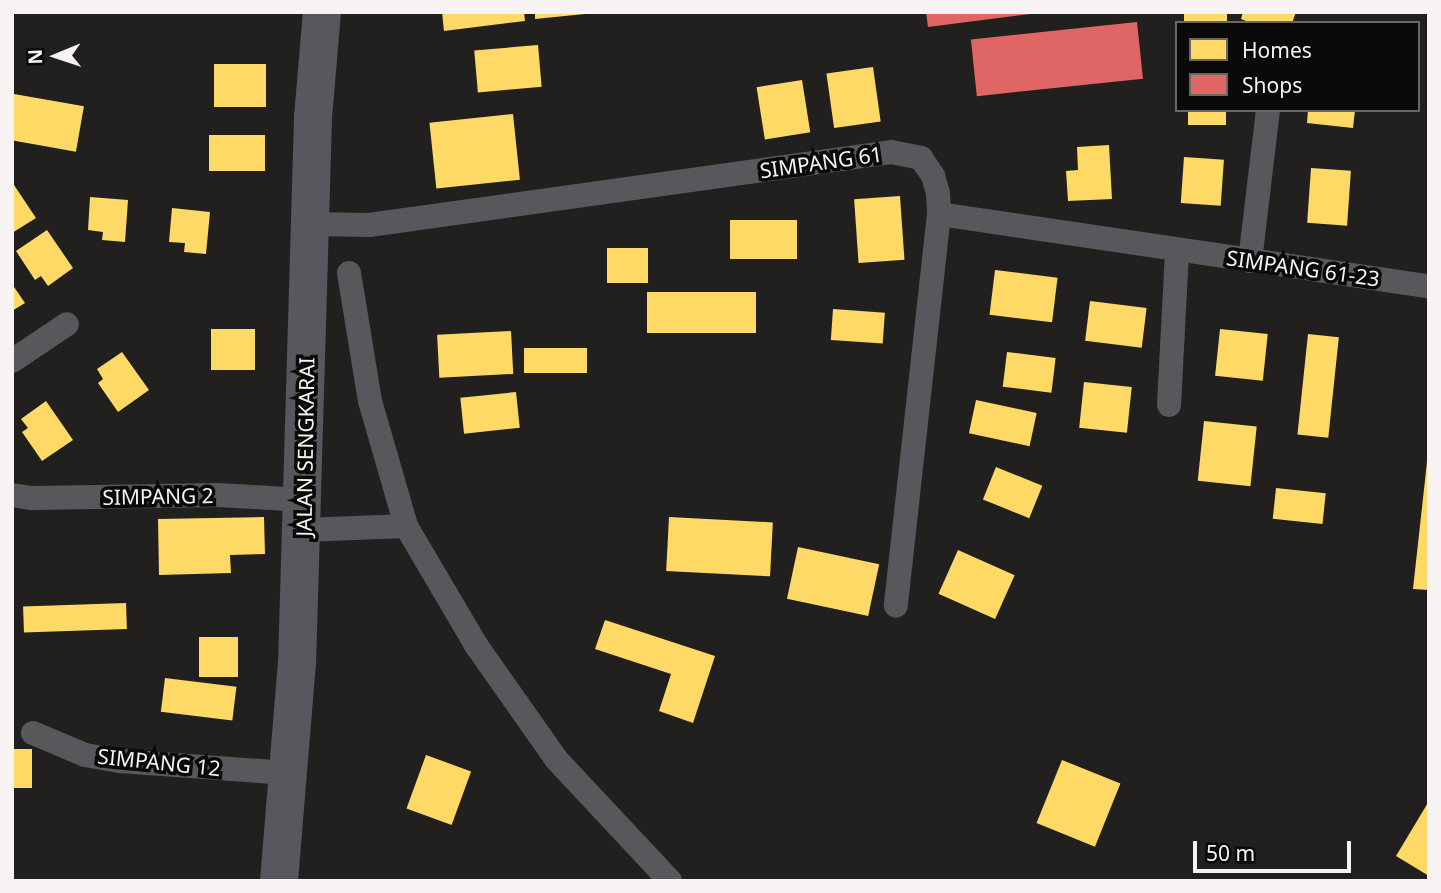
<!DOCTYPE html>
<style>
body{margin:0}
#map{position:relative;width:1441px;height:893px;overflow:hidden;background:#22201f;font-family:"Noto Sans",sans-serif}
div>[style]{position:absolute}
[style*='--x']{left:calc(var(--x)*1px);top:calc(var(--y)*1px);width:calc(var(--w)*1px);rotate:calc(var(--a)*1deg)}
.homes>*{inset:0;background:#ffd966;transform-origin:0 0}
.shops>*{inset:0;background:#e06666;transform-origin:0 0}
.minor>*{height:24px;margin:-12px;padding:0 12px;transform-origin:12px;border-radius:12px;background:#58575c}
.primary>*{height:38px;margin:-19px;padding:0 19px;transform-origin:19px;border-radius:19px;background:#59575e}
span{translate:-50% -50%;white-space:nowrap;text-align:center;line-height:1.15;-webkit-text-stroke:7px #0b0a09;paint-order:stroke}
.street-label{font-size:21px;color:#f6f3f2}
.frame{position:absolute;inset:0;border:14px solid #f6f3f2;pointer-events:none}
.legend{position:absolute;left:1175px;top:21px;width:245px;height:91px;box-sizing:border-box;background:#0b0a09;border:2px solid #696766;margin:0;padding:9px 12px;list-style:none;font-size:21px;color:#f6f3f2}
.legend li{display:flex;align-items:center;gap:14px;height:35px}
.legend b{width:35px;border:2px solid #696766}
.north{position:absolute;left:21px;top:21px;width:70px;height:70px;-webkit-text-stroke:5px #0b0a09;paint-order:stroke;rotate:268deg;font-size:19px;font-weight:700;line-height:28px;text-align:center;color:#f6f3f2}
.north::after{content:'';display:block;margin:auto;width:24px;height:32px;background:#f6f3f2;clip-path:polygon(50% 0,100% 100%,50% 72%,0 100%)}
.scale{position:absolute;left:1193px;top:841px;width:158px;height:32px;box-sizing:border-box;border:4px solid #f6f3f2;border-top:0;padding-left:9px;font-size:21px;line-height:24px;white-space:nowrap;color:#f6f3f2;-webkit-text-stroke:5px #0b0a09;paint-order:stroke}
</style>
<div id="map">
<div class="homes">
<i style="clip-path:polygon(442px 12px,524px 12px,525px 21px,444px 31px)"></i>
<i style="clip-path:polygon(535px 12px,584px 12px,585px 14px,535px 19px)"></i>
<i style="left:1184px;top:12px;width:43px;height:11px"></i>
<i style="clip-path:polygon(1243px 12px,1296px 12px,1292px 23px,1251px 23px,1241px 19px)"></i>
<i style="left:538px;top:45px;width:42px;height:64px;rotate:85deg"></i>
<i style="left:214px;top:64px;width:52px;height:43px"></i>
<i style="left:873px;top:67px;width:55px;height:47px;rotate:82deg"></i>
<i style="left:802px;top:80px;width:53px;height:46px;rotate:81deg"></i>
<i style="left:14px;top:94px;width:71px;height:46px;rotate:10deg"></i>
<i style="left:1188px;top:110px;width:38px;height:15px"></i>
<i style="clip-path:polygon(1308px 110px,1355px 110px,1353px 128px,1307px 123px)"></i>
<i style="left:513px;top:114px;width:66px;height:84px;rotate:84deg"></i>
<i style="left:265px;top:135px;width:36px;height:56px;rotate:90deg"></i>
<i style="clip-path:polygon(1109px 145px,1112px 199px,1068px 201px,1066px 171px,1078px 170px,1077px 147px)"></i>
<i style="left:1184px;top:157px;width:40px;height:46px;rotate:4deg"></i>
<i style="left:1311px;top:168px;width:40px;height:55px;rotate:4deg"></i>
<i style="clip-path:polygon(12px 182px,36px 218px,12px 233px)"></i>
<i style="left:900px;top:196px;width:64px;height:46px;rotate:86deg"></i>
<i style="clip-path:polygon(90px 197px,128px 200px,125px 242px,102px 240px,103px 232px,88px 230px)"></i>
<i style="clip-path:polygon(172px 208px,210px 212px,206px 254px,184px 252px,185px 243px,169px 242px)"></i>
<i style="left:730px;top:220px;width:67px;height:39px"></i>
<i style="clip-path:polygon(47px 230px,73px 268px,48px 286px,41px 276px,35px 280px,16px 251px)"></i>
<i style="left:607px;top:248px;width:41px;height:35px"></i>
<i style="left:995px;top:270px;width:63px;height:45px;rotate:7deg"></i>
<i style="clip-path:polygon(12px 284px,25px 303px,12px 311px)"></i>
<i style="left:647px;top:292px;width:109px;height:41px"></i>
<i style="left:1090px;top:301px;width:57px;height:40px;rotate:7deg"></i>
<i style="left:833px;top:309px;width:52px;height:31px;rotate:4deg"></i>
<i style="left:211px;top:329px;width:44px;height:41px"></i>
<i style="left:1220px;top:329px;width:48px;height:47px;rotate:6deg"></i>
<i style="left:511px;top:331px;width:43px;height:74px;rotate:87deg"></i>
<i style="left:1308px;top:334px;width:31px;height:101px;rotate:6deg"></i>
<i style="left:587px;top:348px;width:25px;height:63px;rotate:90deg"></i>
<i style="clip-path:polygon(122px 352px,149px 390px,118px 412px,98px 383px,103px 379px,97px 369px)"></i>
<i style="left:1007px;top:352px;width:49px;height:35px;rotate:7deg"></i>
<i style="left:1084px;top:382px;width:48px;height:46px;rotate:6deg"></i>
<i style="left:516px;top:392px;width:36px;height:56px;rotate:84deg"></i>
<i style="left:976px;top:400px;width:62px;height:34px;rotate:12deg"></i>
<i style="clip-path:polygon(46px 401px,73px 440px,42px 461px,22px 432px,28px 428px,21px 419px)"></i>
<i style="left:1204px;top:421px;width:53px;height:60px;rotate:6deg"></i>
<i style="clip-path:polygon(1427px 462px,1429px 463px,1429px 590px,1413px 589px)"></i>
<i style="left:996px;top:467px;width:50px;height:35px;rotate:22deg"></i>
<i style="left:1276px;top:488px;width:50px;height:31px;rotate:6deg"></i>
<i style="clip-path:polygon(264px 517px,265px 554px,230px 555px,231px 573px,159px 575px,158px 519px)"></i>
<i style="left:669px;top:517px;width:104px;height:54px;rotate:3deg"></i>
<i style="left:798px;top:547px;width:83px;height:53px;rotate:12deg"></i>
<i style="left:958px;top:550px;width:62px;height:48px;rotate:24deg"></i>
<i style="left:126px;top:603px;width:26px;height:103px;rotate:88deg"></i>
<i style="clip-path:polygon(605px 620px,715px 656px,693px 723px,659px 711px,671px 674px,595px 649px)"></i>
<i style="left:199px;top:637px;width:39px;height:40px"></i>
<i style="left:165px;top:678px;width:72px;height:34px;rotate:7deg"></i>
<i style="left:12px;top:749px;width:20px;height:39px"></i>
<i style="left:426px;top:755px;width:48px;height:57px;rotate:20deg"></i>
<i style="left:1062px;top:760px;width:63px;height:68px;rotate:22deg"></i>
<i style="clip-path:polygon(1429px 801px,1429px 876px,1396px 856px)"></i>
</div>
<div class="shops">
<i style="clip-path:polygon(926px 12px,1030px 12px,1030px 14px,928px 27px)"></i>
<i style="left:1137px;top:22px;width:57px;height:167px;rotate:84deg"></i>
</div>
<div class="minor">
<i style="--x:939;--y:214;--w:495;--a:8.4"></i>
<i style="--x:311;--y:224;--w:58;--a:1"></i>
<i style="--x:369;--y:225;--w:527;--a:-7.96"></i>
<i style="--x:891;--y:152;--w:31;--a:11"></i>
<i style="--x:921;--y:158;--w:22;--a:56"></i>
<i style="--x:933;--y:176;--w:18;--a:74"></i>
<i style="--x:938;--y:193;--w:21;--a:87"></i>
<i style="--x:939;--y:214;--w:394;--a:96.3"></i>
<i style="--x:1250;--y:261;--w:152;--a:-83.2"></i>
<i style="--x:349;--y:273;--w:130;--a:80.7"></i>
<i style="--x:370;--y:401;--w:130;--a:73.9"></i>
<i style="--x:12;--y:361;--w:66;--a:-33.9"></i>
<i style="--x:1169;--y:405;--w:155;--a:-87"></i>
<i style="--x:12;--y:495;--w:20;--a:9"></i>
<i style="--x:32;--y:498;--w:186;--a:-0.9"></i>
<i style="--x:218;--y:495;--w:86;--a:3.3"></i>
<i style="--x:303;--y:530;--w:103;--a:-2.2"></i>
<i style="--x:406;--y:526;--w:138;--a:59.5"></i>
<i style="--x:476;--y:645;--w:139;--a:54.9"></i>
<i style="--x:556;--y:759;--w:167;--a:46.9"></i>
<i style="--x:33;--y:733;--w:56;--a:22.9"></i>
<i style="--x:85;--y:755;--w:36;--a:10"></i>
<i style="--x:120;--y:761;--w:168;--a:4.1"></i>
</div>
<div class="primary">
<i style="--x:279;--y:881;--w:218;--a:-85.3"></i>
<i style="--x:297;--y:664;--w:547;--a:-88.32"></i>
<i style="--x:313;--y:117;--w:105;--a:-85.1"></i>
</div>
<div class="street-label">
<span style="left:821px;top:162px;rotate:-8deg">SIMPANG 61</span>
<span style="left:1303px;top:268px;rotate:8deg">SIMPANG 61-23</span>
<span style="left:305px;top:447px;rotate:-89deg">JALAN SENGKARAI</span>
<span style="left:158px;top:496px;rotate:-1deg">SIMPANG 2</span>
<span style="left:159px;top:762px;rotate:6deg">SIMPANG 12</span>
</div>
<div class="frame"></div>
<ul class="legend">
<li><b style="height:19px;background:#ffd966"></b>Homes</li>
<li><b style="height:19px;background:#e06666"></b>Shops</li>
</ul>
<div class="north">N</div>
<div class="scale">50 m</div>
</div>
